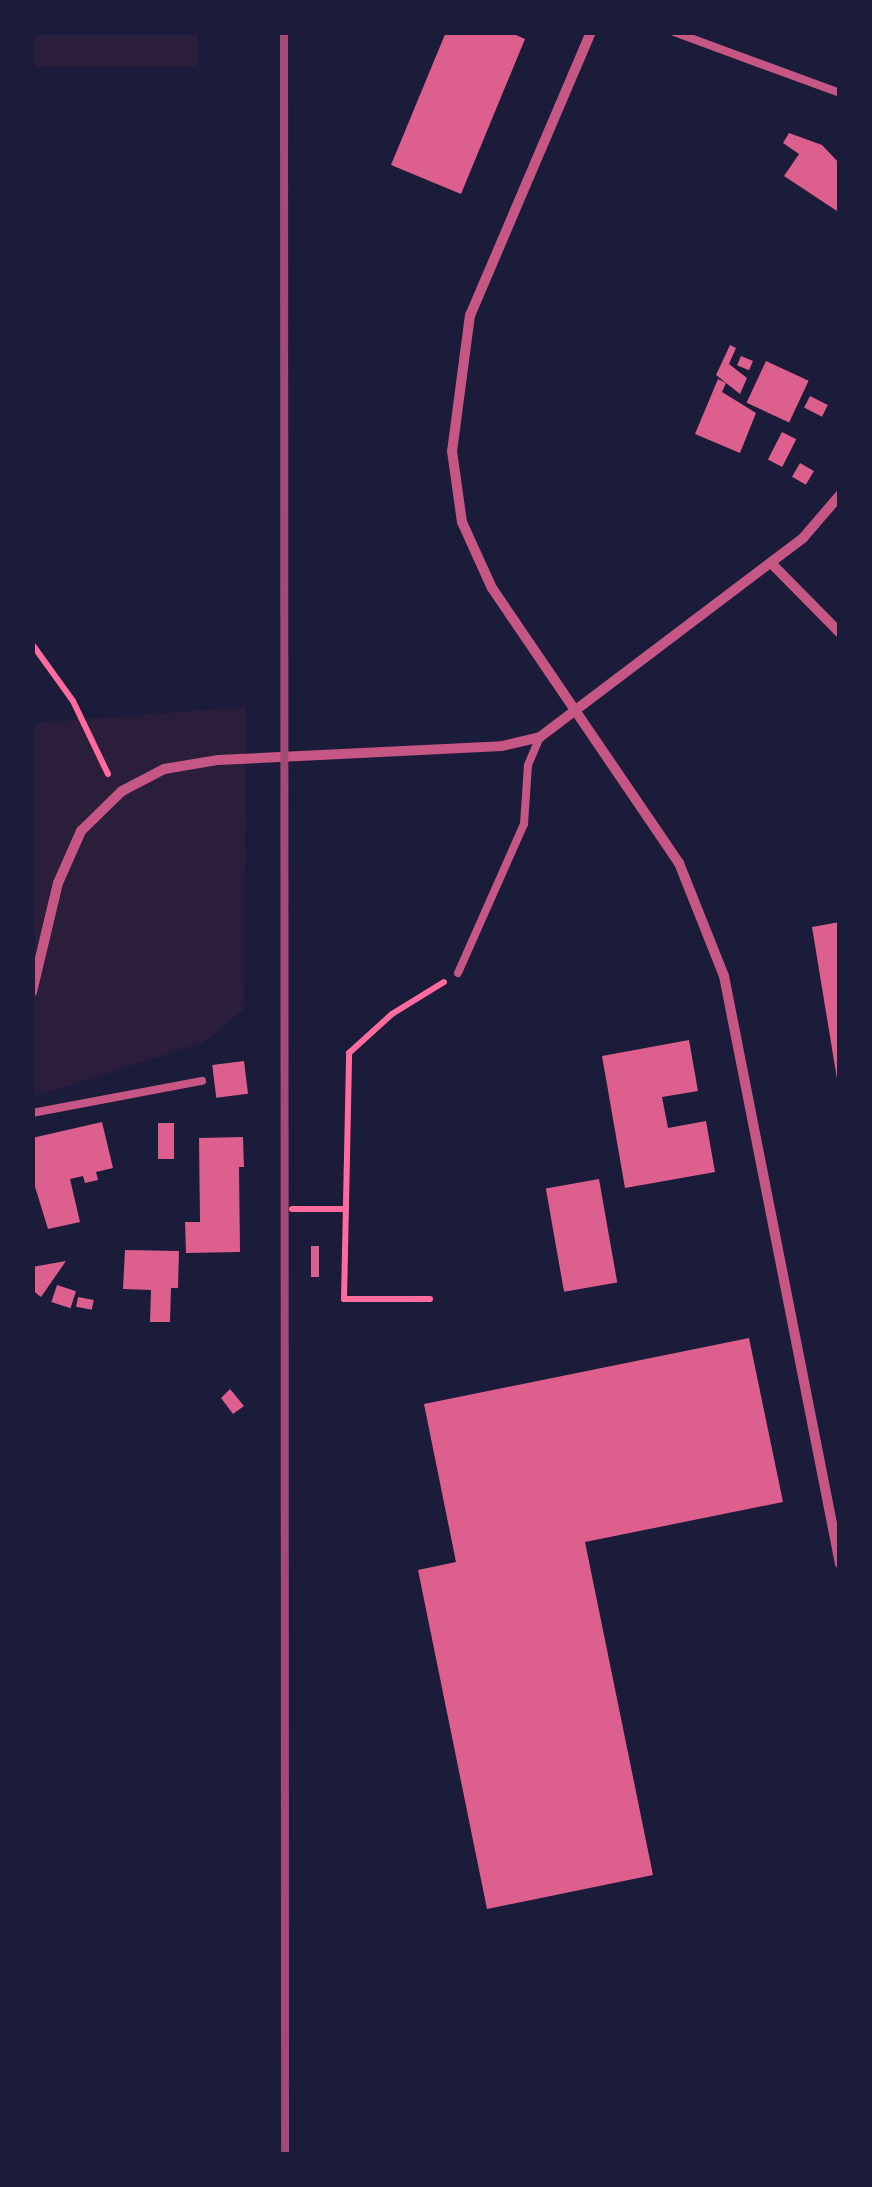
<!DOCTYPE html>
<style>
body{margin:0}
#map{position:relative;width:872px;height:2187px;overflow:hidden;background:#1b1b3a;font-family:Jost,sans-serif}
div>[style]{position:absolute}
[style*='--x']{left:calc(var(--x)*1px);top:calc(var(--y)*1px);width:calc(var(--w)*1px);rotate:calc(var(--a)*1deg)}
.green>*{inset:0;background:#2a1e3b;transform-origin:0 0}
.building>*{inset:0;background:#dd5f8e;transform-origin:0 0}
.path>*{height:6px;margin:-3px;padding:0 3px;transform-origin:3px;border-radius:3px;background:#ff6b9d}
.service>*{height:8px;margin:-4px;padding:0 4px;transform-origin:4px;border-radius:4px;background:#c65784}
.minor>*{height:10px;margin:-5px;padding:0 5px;transform-origin:5px;border-radius:5px;background:#c65784}
.rail>*{height:8px;margin:-4px;padding:0 4px;transform-origin:4px;border-radius:4px;background:#a44b75}
span{translate:-50% -50%;white-space:nowrap;text-align:center;line-height:1.15;-webkit-text-stroke:8px #1b1b3a;paint-order:stroke}
.frame{position:absolute;inset:0;border:35px solid #1b1b3a;pointer-events:none}
</style>
<div id="map">
<div class="green">
<i style="left:33px;top:32px;width:165px;height:35px"></i>
<i style="clip-path:polygon(246px 707px,244px 1009px,205px 1042px,33px 1097px,33px 723px)"></i>
</div>
<div class="building">
<i style="clip-path:polygon(446px 32px,509px 32px,525px 39px,461px 194px,391px 165px)"></i>
<i style="clip-path:polygon(789px 133px,822px 145px,840px 164px,840px 213px,784px 176px,799px 154px,783px 143px)"></i>
<i style="clip-path:polygon(730px 345px,736px 348px,729px 364px,747px 378px,740px 394px,716px 375px)"></i>
<i style="left:741px;top:356px;width:13px;height:10px;rotate:23deg"></i>
<i style="left:766px;top:361px;width:47px;height:46px;rotate:25deg"></i>
<i style="clip-path:polygon(718px 379px,726px 383px,722px 392px,756px 413px,740px 453px,695px 434px)"></i>
<i style="left:810px;top:396px;width:20px;height:13px;rotate:27deg"></i>
<i style="left:782px;top:432px;width:16px;height:31px;rotate:27deg"></i>
<i style="left:800px;top:463px;width:16px;height:16px;rotate:30deg"></i>
<i style="clip-path:polygon(840px 922px,840px 1079px,837px 1079px,812px 927px)"></i>
<i style="clip-path:polygon(689px 1040px,698px 1091px,662px 1097px,668px 1128px,706px 1121px,715px 1172px,625px 1188px,602px 1056px)"></i>
<i style="left:244px;top:1061px;width:33px;height:32px;rotate:83deg"></i>
<i style="clip-path:polygon(102px 1122px,113px 1168px,96px 1172px,98px 1180px,85px 1183px,83px 1176px,70px 1179px,80px 1222px,48px 1229px,32px 1177px,32px 1138px)"></i>
<i style="left:158px;top:1123px;width:16px;height:36px"></i>
<i style="clip-path:polygon(243px 1137px,244px 1167px,239px 1167px,240px 1252px,186px 1253px,185px 1222px,200px 1222px,199px 1138px)"></i>
<i style="left:599px;top:1179px;width:105px;height:54px;rotate:80deg"></i>
<i style="left:311px;top:1246px;width:8px;height:31px"></i>
<i style="clip-path:polygon(125px 1250px,179px 1251px,178px 1288px,171px 1288px,170px 1322px,150px 1322px,151px 1290px,123px 1289px)"></i>
<i style="clip-path:polygon(66px 1261px,41px 1297px,32px 1290px,32px 1267px)"></i>
<i style="left:57px;top:1285px;width:20px;height:18px;rotate:18deg"></i>
<i style="left:78px;top:1297px;width:16px;height:10px;rotate:11deg"></i>
<i style="clip-path:polygon(749px 1338px,783px 1502px,585px 1542px,653px 1875px,487px 1909px,418px 1570px,456px 1562px,424px 1404px)"></i>
<i style="clip-path:polygon(230px 1389px,244px 1406px,233px 1414px,221px 1398px)"></i>
</div>
<div class="path">
<i style="--x:32;--y:644;--w:70;--a:54.3"></i>
<i style="--x:73;--y:701;--w:81;--a:64.4"></i>
<i style="--x:292;--y:1209;--w:54;--a:0"></i>
<i style="--x:430;--y:1299;--w:86;--a:180"></i>
<i style="--x:344;--y:1299;--w:246;--a:-88.8"></i>
<i style="--x:349;--y:1053;--w:58;--a:-42.2"></i>
<i style="--x:392;--y:1014;--w:61;--a:-31.6"></i>
</div>
<div class="service">
<i style="--x:674;--y:32;--w:177;--a:20.2"></i>
<i style="--x:458;--y:973;--w:163;--a:-66.1"></i>
<i style="--x:524;--y:824;--w:59;--a:-86.1"></i>
<i style="--x:528;--y:765;--w:30;--a:-67"></i>
<i style="--x:32;--y:1113;--w:173;--a:-10.7"></i>
</div>
<div class="minor">
<i style="--x:591;--y:32;--w:308;--a:113.1"></i>
<i style="--x:470;--y:315;--w:137;--a:97.5"></i>
<i style="--x:452;--y:451;--w:72;--a:82"></i>
<i style="--x:462;--y:522;--w:72;--a:65.6"></i>
<i style="--x:492;--y:588;--w:333;--a:55.8"></i>
<i style="--x:679;--y:863;--w:122;--a:68.3"></i>
<i style="--x:724;--y:976;--w:599;--a:78.84"></i>
<i style="--x:771;--y:563;--w:98;--a:45.4"></i>
<i style="--x:32;--y:992;--w:112;--a:-76.6"></i>
<i style="--x:58;--y:883;--w:57;--a:-66.1"></i>
<i style="--x:81;--y:831;--w:57;--a:-44.3"></i>
<i style="--x:122;--y:791;--w:47;--a:-27.6"></i>
<i style="--x:164;--y:769;--w:55;--a:-9.5"></i>
<i style="--x:218;--y:760;--w:284;--a:-2.8"></i>
<i style="--x:502;--y:746;--w:39;--a:-13"></i>
<i style="--x:540;--y:737;--w:330;--a:-37.1"></i>
<i style="--x:803;--y:538;--w:57;--a:-49.3"></i>
</div>
<div class="rail">
<i style="--x:284;--y:32;--w:2122;--a:89.97"></i>
</div>
<div class="frame"></div>
</div>
